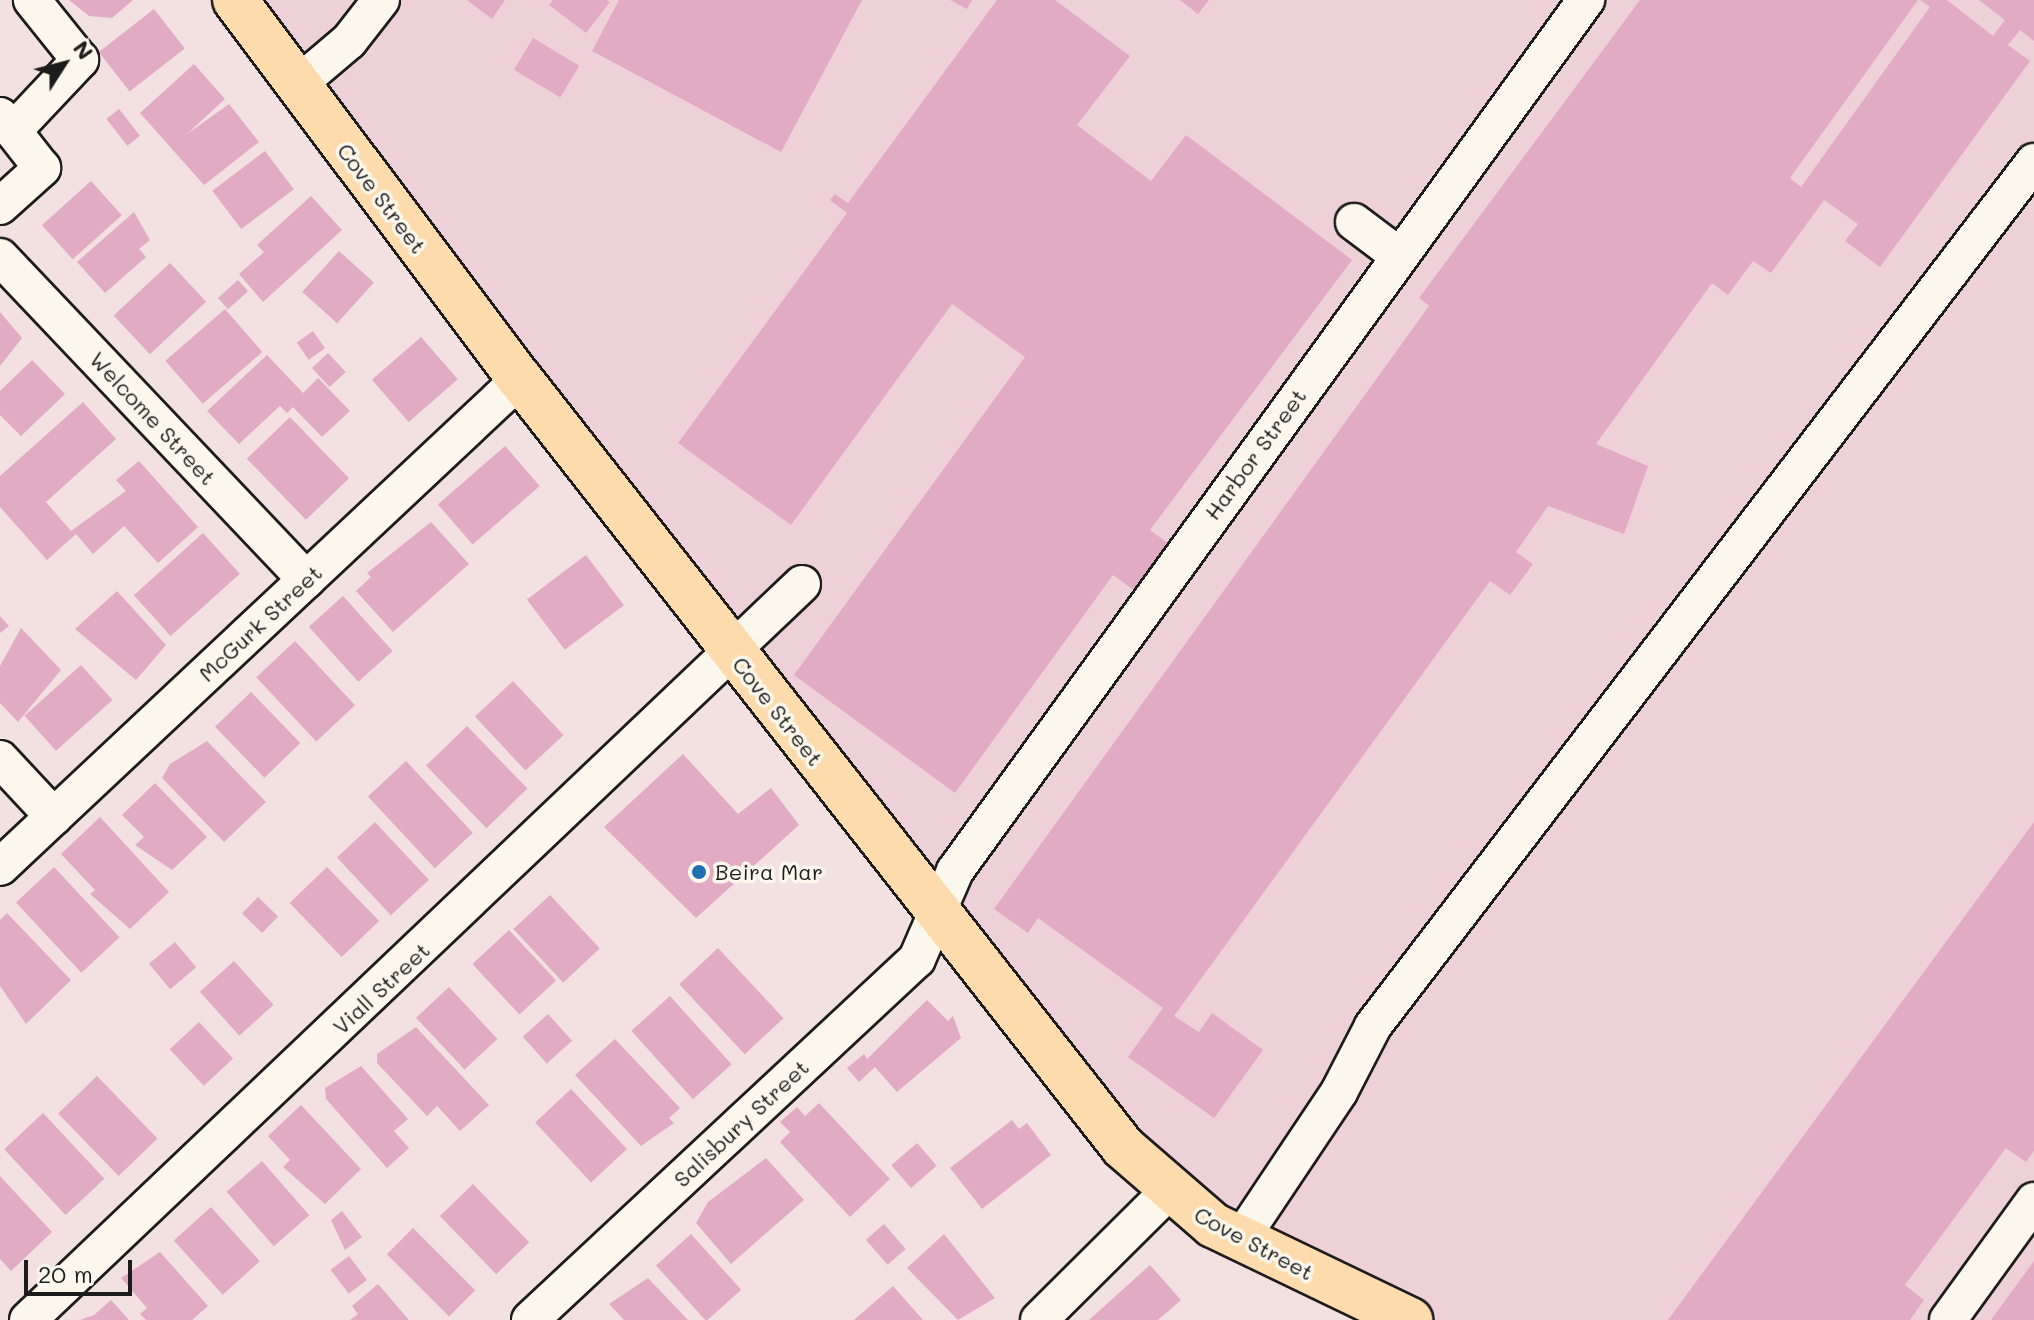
<!DOCTYPE html>
<style>
body{margin:0}
#map{position:relative;width:2034px;height:1320px;overflow:hidden;background:#f3e0e0;font-family:Mali,sans-serif}
div>[style]{position:absolute}
[style*='--x']{left:calc(var(--x)*1px);top:calc(var(--y)*1px);width:calc(var(--w)*1px);rotate:calc(var(--a)*1deg)}
.built>*{inset:0;background:#eed0d8}
.building>*{inset:0;background:#e1abc4;transform-origin:0 0}
.roads{filter:drop-shadow(2px 0 #1c1c1c) drop-shadow(-2px 0 #1c1c1c) drop-shadow(0 2px #1c1c1c) drop-shadow(0 -2px #1c1c1c)}
.minor>*{height:36px;margin:-18px;padding:0 18px;transform-origin:18px;border-radius:18px;background:#fbf7ec}
.major>*{height:44px;margin:-22px;padding:0 22px;transform-origin:22px;border-radius:22px;background:#fedbac}
.dots>*{width:22px;height:22px;translate:-50% -50%;box-sizing:border-box;border:4px solid #fbf7ec;border-radius:50%}
span{translate:-50% -50%;white-space:nowrap;text-align:center;line-height:1.15;-webkit-text-stroke:7px #fbf7ec;paint-order:stroke}
.street-label{font-size:22px;color:#1c1c1c}
.poi-label{font-size:22px;color:#1c1c1c}
.left{translate:0 -50%;text-align:left}
.north{position:absolute;left:24px;top:24px;width:80px;height:80px;-webkit-text-stroke:6px #fbf7ec;paint-order:stroke;rotate:54deg;font-size:22px;font-weight:700;line-height:32px;text-align:center;color:#1c1c1c}
.north::after{content:'';display:block;margin:auto;width:28px;height:36px;background:#1c1c1c;clip-path:polygon(50% 0,100% 100%,50% 72%,0 100%)}
.scale{position:absolute;left:24px;top:1260px;width:108px;height:36px;box-sizing:border-box;border:4px solid #1c1c1c;border-top:0;padding-left:10px;font-size:24px;line-height:28px;white-space:nowrap;color:#1c1c1c;-webkit-text-stroke:6px #fbf7ec;paint-order:stroke}
</style>
<div id="map">
<div class="built">
<i style="clip-path:polygon(235px 0,2034px 0,2034px 1320px,1410px 1320px,1213px 1225px)"></i>
</div>
<div class="building">
<i style="clip-path:polygon(69px 0,133px 0,112px 18px,89px 16px)"></i>
<i style="clip-path:polygon(467px 0,505px 0,492px 19px)"></i>
<i style="clip-path:polygon(553px 0,607px 0,610px 2px,586px 33px,549px 5px)"></i>
<i style="clip-path:polygon(619px 0,862px 0,781px 152px,592px 51px)"></i>
<i style="clip-path:polygon(950px 0,972px 0,967px 9px)"></i>
<i style="clip-path:polygon(997px 0,1055px 0,1130px 56px,1077px 125px,1151px 181px,1186px 135px,1352px 260px,1150px 530px,1169px 544px,1135px 591px,1113px 575px,955px 793px,794px 675px,1025px 357px,952px 304px,791px 525px,678px 443px,847px 213px,830px 200px,835px 194px,848px 203px)"></i>
<i style="clip-path:polygon(1180px 0,1209px 0,1198px 14px)"></i>
<i style="clip-path:polygon(1640px 0,1918px 0,1790px 178px,1801px 187px,1930px 7px,1920px 0,1947px 0,1993px 36px,2005px 20px,1979px 0,2034px 0,2034px 41px,2020px 30px,2008px 45px,2030px 61px,1880px 267px,1845px 241px,1858px 224px,1824px 200px,1771px 273px,1753px 261px,1728px 295px,1712px 283px,1596px 444px,1648px 466px,1624px 534px,1548px 506px,1516px 552px,1533px 564px,1510px 595px,1490px 581px,1174px 1016px,1199px 1032px,1212px 1013px,1263px 1050px,1214px 1118px,1128px 1057px,1163px 1008px,1038px 918px,1028px 933px,994px 909px,1429px 306px,1419px 298px)"></i>
<i style="left:154px;top:9px;width:50px;height:70px;rotate:52deg"></i>
<i style="left:533px;top:38px;width:54px;height:37px;rotate:31deg"></i>
<i style="clip-path:polygon(194px 64px,225px 99px,187px 134px,229px 104px,259px 142px,204px 185px,140px 113px)"></i>
<i style="left:119px;top:109px;width:34px;height:16px;rotate:52deg"></i>
<i style="left:265px;top:151px;width:48px;height:66px;rotate:53deg"></i>
<i style="left:91px;top:181px;width:46px;height:66px;rotate:48deg"></i>
<i style="clip-path:polygon(311px 196px,342px 230px,263px 302px,239px 274px,264px 252px,257px 245px)"></i>
<i style="clip-path:polygon(134px 212px,150px 240px,139px 249px,146px 257px,105px 293px,77px 262px)"></i>
<i style="left:339px;top:251px;width:47px;height:55px;rotate:42deg"></i>
<i style="left:170px;top:263px;width:53px;height:77px;rotate:47deg"></i>
<i style="left:238px;top:280px;width:15px;height:27px;rotate:48deg"></i>
<i style="left:225px;top:309px;width:57px;height:79px;rotate:49deg"></i>
<i style="clip-path:polygon(0 312px,22px 338px,0 366px)"></i>
<i style="left:313px;top:331px;width:21px;height:20px;rotate:55deg"></i>
<i style="left:421px;top:337px;width:56px;height:65px;rotate:49deg"></i>
<i style="left:328px;top:353px;width:26px;height:22px;rotate:47deg"></i>
<i style="clip-path:polygon(267px 355px,303px 393px,318px 378px,350px 411px,322px 437px,293px 407px,287px 413px,280px 406px,239px 444px,207px 411px)"></i>
<i style="clip-path:polygon(32px 360px,65px 394px,21px 436px,0 415px,0 391px)"></i>
<i style="clip-path:polygon(83px 402px,116px 439px,46px 502px,71px 531px,126px 491px,116px 480px,139px 461px,198px 527px,158px 563px,124px 526px,93px 554px,76px 534px,47px 560px,0 507px,0 476px)"></i>
<i style="left:290px;top:417px;width:85px;height:60px;rotate:46deg"></i>
<i style="left:505px;top:446px;width:53px;height:89px;rotate:49deg"></i>
<i style="clip-path:polygon(431px 522px,469px 564px,393px 632px,356px 591px,371px 577px,367px 573px)"></i>
<i style="left:203px;top:533px;width:55px;height:93px;rotate:48deg"></i>
<i style="left:586px;top:555px;width:63px;height:74px;rotate:53deg"></i>
<i style="clip-path:polygon(117px 591px,166px 645px,136px 680px,75px 629px)"></i>
<i style="left:343px;top:596px;width:74px;height:46px;rotate:48deg"></i>
<i style="clip-path:polygon(0 616px,9px 626px,0 633px)"></i>
<i style="clip-path:polygon(21px 628px,61px 670px,18px 722px,0 703px,0 666px)"></i>
<i style="left:295px;top:641px;width:88px;height:53px;rotate:47deg"></i>
<i style="left:81px;top:665px;width:47px;height:76px;rotate:48deg"></i>
<i style="left:513px;top:681px;width:74px;height:52px;rotate:47deg"></i>
<i style="left:251px;top:692px;width:71px;height:50px;rotate:46deg"></i>
<i style="left:467px;top:726px;width:87px;height:57px;rotate:46deg"></i>
<i style="clip-path:polygon(207px 741px,266px 802px,224px 842px,162px 778px,170px 764px)"></i>
<i style="clip-path:polygon(683px 754px,738px 814px,771px 788px,799px 825px,696px 918px,604px 827px)"></i>
<i style="left:406px;top:761px;width:98px;height:52px;rotate:47deg"></i>
<i style="clip-path:polygon(155px 783px,207px 837px,172px 870px,135px 845px,144px 837px,122px 815px)"></i>
<i style="clip-path:polygon(100px 817px,169px 892px,130px 929px,90px 894px,95px 890px,61px 854px)"></i>
<i style="left:375px;top:822px;width:79px;height:52px;rotate:47deg"></i>
<i style="clip-path:polygon(2034px 822px,2034px 1151px,2026px 1162px,2006px 1148px,1905px 1285px,1924px 1300px,1910px 1320px,1668px 1320px)"></i>
<i style="left:54px;top:867px;width:96px;height:52px;rotate:47deg"></i>
<i style="left:327px;top:867px;width:75px;height:52px;rotate:46deg"></i>
<i style="left:550px;top:895px;width:73px;height:50px;rotate:47deg"></i>
<i style="left:258px;top:897px;width:28px;height:23px;rotate:44deg"></i>
<i style="clip-path:polygon(7px 913px,71px 980px,26px 1024px,0 986px,0 920px)"></i>
<i style="left:509px;top:930px;width:69px;height:50px;rotate:47deg"></i>
<i style="left:175px;top:942px;width:33px;height:34px;rotate:50deg"></i>
<i style="left:718px;top:948px;width:96px;height:53px;rotate:47deg"></i>
<i style="left:234px;top:961px;width:59px;height:46px;rotate:48deg"></i>
<i style="left:449px;top:987px;width:71px;height:45px;rotate:47deg"></i>
<i style="left:670px;top:996px;width:92px;height:52px;rotate:48deg"></i>
<i style="clip-path:polygon(927px 1000px,948px 1021px,953px 1016px,961px 1038px,897px 1092px,875px 1067px,859px 1082px,847px 1068px,864px 1054px,867px 1059px)"></i>
<i style="left:548px;top:1014px;width:36px;height:34px;rotate:48deg"></i>
<i style="left:199px;top:1022px;width:50px;height:40px;rotate:47deg"></i>
<i style="clip-path:polygon(416px 1027px,489px 1105px,460px 1131px,437px 1106px,427px 1116px,377px 1063px,377px 1054px)"></i>
<i style="clip-path:polygon(615px 1039px,680px 1108px,669px 1118px,674px 1123px,641px 1146px,575px 1075px)"></i>
<i style="clip-path:polygon(361px 1066px,408px 1119px,394px 1131px,409px 1148px,387px 1168px,326px 1099px,325px 1088px)"></i>
<i style="left:97px;top:1076px;width:87px;height:54px;rotate:46deg"></i>
<i style="left:571px;top:1089px;width:82px;height:49px;rotate:47deg"></i>
<i style="clip-path:polygon(819px 1103px,890px 1179px,850px 1217px,780px 1142px,790px 1132px,780px 1122px,797px 1107px,805px 1116px)"></i>
<i style="clip-path:polygon(301px 1105px,361px 1169px,325px 1204px,283px 1167px,290px 1160px,268px 1136px)"></i>
<i style="left:43px;top:1113px;width:90px;height:53px;rotate:47deg"></i>
<i style="clip-path:polygon(1012px 1120px,1019px 1129px,1027px 1123px,1051px 1155px,982px 1209px,950px 1168px)"></i>
<i style="left:917px;top:1143px;width:30px;height:34px;rotate:49deg"></i>
<i style="clip-path:polygon(766px 1158px,804px 1200px,731px 1264px,696px 1223px,708px 1202px)"></i>
<i style="left:262px;top:1161px;width:72px;height:47px;rotate:49deg"></i>
<i style="clip-path:polygon(0 1176px,52px 1232px,11px 1271px,0 1259px)"></i>
<i style="left:473px;top:1184px;width:81px;height:46px;rotate:46deg"></i>
<i style="left:211px;top:1207px;width:73px;height:50px;rotate:48deg"></i>
<i style="clip-path:polygon(342px 1211px,362px 1237px,345px 1250px,331px 1220px)"></i>
<i style="left:884px;top:1224px;width:33px;height:24px;rotate:49deg"></i>
<i style="left:413px;top:1228px;width:88px;height:37px;rotate:45deg"></i>
<i style="left:691px;top:1234px;width:75px;height:47px;rotate:48deg"></i>
<i style="clip-path:polygon(944px 1234px,995px 1298px,958px 1320px,907px 1268px)"></i>
<i style="clip-path:polygon(160px 1252px,208px 1306px,192px 1320px,146px 1320px,140px 1314px,147px 1308px,121px 1278px)"></i>
<i style="left:349px;top:1256px;width:30px;height:23px;rotate:53deg"></i>
<i style="clip-path:polygon(2034px 1261px,2034px 1320px,1991px 1320px)"></i>
<i style="clip-path:polygon(1150px 1265px,1181px 1300px,1158px 1320px,1089px 1320px)"></i>
<i style="clip-path:polygon(648px 1278px,688px 1320px,624px 1320px,609px 1304px)"></i>
<i style="clip-path:polygon(378px 1284px,409px 1320px,350px 1320px,358px 1314px,352px 1306px)"></i>
<i style="clip-path:polygon(893px 1286px,923px 1320px,854px 1320px)"></i>
<i style="clip-path:polygon(111px 1300px,129px 1320px,80px 1320px,94px 1315px)"></i>
</div>
<div class="roads">
<div class="minor">
<i style="--x:297;--y:85;--w:68;--a:-40.2"></i>
<i style="--x:349;--y:41;--w:52;--a:-52"></i>
<i style="--x:0;--y:116;--w:20;--a:49"></i>
<i style="--x:13;--y:131;--w:98;--a:-46.7"></i>
<i style="--x:80;--y:60;--w:77;--a:-128.7"></i>
<i style="--x:0;--y:206;--w:57;--a:-42.1"></i>
<i style="--x:42;--y:168;--w:47;--a:-128.1"></i>
<i style="--x:1354;--y:222;--w:55;--a:36.9"></i>
<i style="--x:0;--y:257;--w:445;--a:46.5"></i>
<i style="--x:0;--y:759;--w:79;--a:47"></i>
<i style="--x:0;--y:867;--w:713;--a:-43.18"></i>
<i style="--x:1240;--y:1240;--w:178;--a:-56.2"></i>
<i style="--x:1339;--y:1092;--w:74;--a:-62.7"></i>
<i style="--x:1373;--y:1026;--w:1088;--a:-52.58"></i>
<i style="--x:28;--y:1320;--w:1068;--a:-43.56"></i>
<i style="--x:530;--y:1320;--w:529;--a:-43.01"></i>
<i style="--x:917;--y:959;--w:96;--a:-66.6"></i>
<i style="--x:955;--y:871;--w:1076;--a:-54.08"></i>
<i style="--x:1039;--y:1320;--w:182;--a:-44.8"></i>
<i style="--x:1948;--y:1320;--w:147;--a:-54.1"></i>
</div>
<div class="major">
<i style="--x:235;--y:0;--w:474;--a:53.1"></i>
<i style="--x:520;--y:379;--w:976;--a:51.86"></i>
<i style="--x:1123;--y:1147;--w:119;--a:40.9"></i>
<i style="--x:1213;--y:1225;--w:219;--a:25.7"></i>
</div>
</div>
<div class="dots">
<i style="left:699px;top:872px;background:#1f6fb2"></i>
</div>
<div class="street-label">
<span style="left:382px;top:198px;rotate:53deg">Cove Street</span>
<span style="left:153px;top:418px;rotate:47deg">Welcome Street</span>
<span style="left:1255px;top:454px;rotate:-54deg">Harbor Street</span>
<span style="left:260px;top:623px;rotate:-43deg">McGurk Street</span>
<span style="left:778px;top:711px;rotate:52deg">Cove Street</span>
<span style="left:381px;top:988px;rotate:-43deg">Viall Street</span>
<span style="left:741px;top:1123px;rotate:-43deg">Salisbury Street</span>
<span style="left:1254px;top:1243px;rotate:28deg">Cove Street</span>
</div>
<div class="poi-label">
<span class="left" style="left:715px;top:872px">Beira Mar</span>
</div>
<div class="north">N</div>
<div class="scale">20 m</div>
</div>
